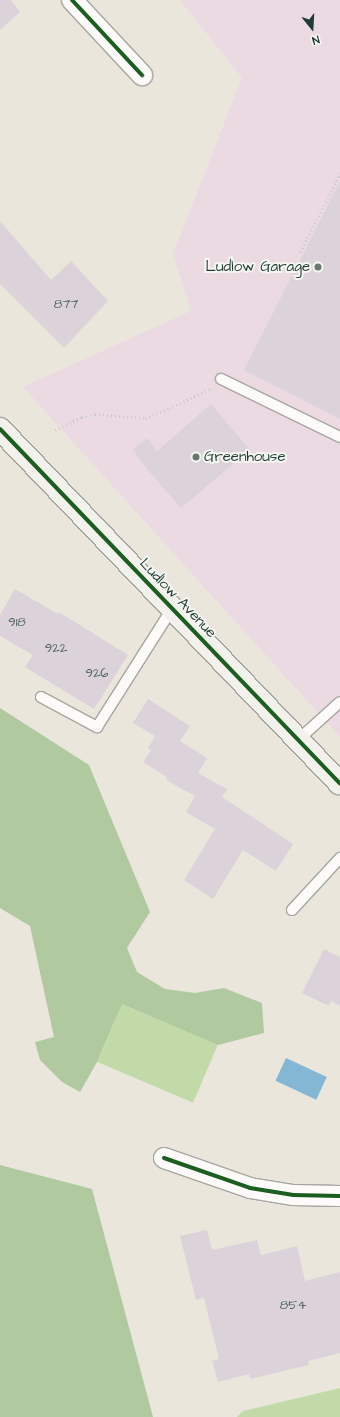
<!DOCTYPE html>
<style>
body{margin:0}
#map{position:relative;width:340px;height:1417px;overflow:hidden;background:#eae6dc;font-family:"Architects Daughter",sans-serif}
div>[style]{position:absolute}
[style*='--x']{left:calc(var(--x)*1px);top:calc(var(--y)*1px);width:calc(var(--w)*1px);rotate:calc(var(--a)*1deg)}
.built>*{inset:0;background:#ecdae3}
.green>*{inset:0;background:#c1daa8;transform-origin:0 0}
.forest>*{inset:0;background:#b0c99f}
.water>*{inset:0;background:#83b7d3;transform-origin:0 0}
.building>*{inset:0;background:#dbd3d9}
.path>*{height:2.5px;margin-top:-1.25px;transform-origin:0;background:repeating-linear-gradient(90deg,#cbccc9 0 1px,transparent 0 4px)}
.roads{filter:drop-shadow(1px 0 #a6a7a1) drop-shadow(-1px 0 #a6a7a1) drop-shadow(0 1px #a6a7a1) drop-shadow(0 -1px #a6a7a1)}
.service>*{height:10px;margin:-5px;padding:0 5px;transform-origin:5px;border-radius:5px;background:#fcfbfa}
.minor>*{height:20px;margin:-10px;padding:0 10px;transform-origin:10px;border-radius:10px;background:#fcfbfa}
.secondary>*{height:22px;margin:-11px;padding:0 11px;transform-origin:11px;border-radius:11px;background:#f3f1eb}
.cycleway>*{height:4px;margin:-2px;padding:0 2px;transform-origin:2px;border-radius:2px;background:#1b5e20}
.dots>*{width:11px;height:11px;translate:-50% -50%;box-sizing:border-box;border:2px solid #f6f6f2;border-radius:50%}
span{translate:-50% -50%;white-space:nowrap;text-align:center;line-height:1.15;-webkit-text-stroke:4px #f6f6f2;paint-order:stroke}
.number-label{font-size:13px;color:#4e625d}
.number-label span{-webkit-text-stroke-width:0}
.poi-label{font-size:15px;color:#1f3d34}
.right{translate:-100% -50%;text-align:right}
.left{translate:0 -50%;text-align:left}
.street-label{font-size:15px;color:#1f3d34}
.north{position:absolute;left:292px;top:8px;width:40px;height:40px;-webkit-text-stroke:3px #f6f6f2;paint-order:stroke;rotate:162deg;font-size:11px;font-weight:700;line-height:16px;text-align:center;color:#1f3d34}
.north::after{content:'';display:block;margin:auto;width:14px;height:18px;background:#1f3d34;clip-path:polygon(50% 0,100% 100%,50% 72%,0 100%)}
</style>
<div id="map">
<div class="built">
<i style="clip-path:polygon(180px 0,340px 0,340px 737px,23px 387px,191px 311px,173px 254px,242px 78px)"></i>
</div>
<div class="green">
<i style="left:122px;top:1004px;width:104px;height:63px;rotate:23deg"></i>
<i style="clip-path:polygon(340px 1388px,340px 1417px,237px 1417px,243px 1411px)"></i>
</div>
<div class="forest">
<i style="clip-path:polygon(0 708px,89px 765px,150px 912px,127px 948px,137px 972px,165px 989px,195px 993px,224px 988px,262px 1003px,264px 1033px,218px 1045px,122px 1004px,97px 1062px,80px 1092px,62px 1082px,40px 1060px,35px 1042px,54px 1037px,30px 926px,0 908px)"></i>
<i style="clip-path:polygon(0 1165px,92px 1189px,153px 1417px,0 1417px)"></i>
</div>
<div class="water">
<i style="left:286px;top:1058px;width:45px;height:25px;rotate:25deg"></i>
</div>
<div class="building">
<i style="clip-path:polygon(0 0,11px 0,20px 12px,0 30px)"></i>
<i style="clip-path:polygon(340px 181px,340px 419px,244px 370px)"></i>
<i style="clip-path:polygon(0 221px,51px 280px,71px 261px,108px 301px,64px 348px,0 284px)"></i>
<i style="clip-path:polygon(211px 404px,250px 450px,181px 508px,142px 463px,133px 449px,147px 438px,157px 451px)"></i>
<i style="clip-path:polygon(15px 589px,58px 614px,59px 612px,128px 655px,94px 709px,25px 667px,33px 655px,0 636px,0 615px)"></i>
<i style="clip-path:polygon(148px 699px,190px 726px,180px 741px,207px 758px,198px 773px,227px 789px,222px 797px,293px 844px,276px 871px,243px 850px,213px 899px,184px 880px,215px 829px,186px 812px,195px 796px,166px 780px,167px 777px,143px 762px,151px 750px,148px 748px,155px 736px,133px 723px)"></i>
<i style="clip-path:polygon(324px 949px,340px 957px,340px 1006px,331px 1001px,329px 1006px,302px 993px)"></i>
<i style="clip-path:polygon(207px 1230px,212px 1250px,257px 1240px,261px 1255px,297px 1246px,305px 1281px,340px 1272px,340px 1353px,308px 1361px,309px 1365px,250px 1379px,249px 1374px,218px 1382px,212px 1361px,219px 1359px,204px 1298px,196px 1300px,180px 1236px)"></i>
</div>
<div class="path">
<i style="--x:300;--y:252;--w:88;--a:-62.9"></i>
<i style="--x:55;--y:430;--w:30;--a:-26"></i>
<i style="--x:82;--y:417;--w:13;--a:-13"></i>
<i style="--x:95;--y:414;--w:50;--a:4.6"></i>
<i style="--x:145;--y:418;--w:26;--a:-21"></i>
<i style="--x:169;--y:409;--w:45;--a:-26.6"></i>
</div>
<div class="roads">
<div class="service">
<i style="--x:221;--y:379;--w:132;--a:26"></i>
<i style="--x:41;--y:697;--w:64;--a:28.2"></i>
<i style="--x:97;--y:727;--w:140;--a:-57.6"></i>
<i style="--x:299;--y:739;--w:55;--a:-42.1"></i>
<i style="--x:292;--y:910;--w:71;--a:-47.3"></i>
</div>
<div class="minor">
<i style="--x:72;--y:0;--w:103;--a:47"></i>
<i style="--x:164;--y:1158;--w:91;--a:19.2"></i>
<i style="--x:250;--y:1188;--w:44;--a:9.2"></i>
<i style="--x:293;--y:1195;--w:47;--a:1.2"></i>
</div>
<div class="secondary">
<i style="--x:0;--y:429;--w:491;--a:46.2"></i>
</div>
</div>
<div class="cycleway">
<i style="--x:72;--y:0;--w:103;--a:47"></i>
<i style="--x:0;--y:429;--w:491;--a:46.2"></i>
<i style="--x:164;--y:1158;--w:91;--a:19.2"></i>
<i style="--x:250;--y:1188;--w:44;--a:9.2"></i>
<i style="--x:293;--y:1195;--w:47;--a:1.2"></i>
</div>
<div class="dots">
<i style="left:318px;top:267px;background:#66786f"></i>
<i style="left:196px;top:457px;background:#66786f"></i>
</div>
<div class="number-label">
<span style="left:66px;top:304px">877</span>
<span style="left:17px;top:622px">918</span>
<span style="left:56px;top:648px">922</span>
<span style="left:97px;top:673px">926</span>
<span style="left:293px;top:1305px">854</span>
</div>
<div class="poi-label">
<span class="right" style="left:310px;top:267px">Ludlow Garage</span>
<span class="left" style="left:204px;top:457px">Greenhouse</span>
</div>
<div class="street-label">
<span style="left:178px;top:598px;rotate:46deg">Ludlow Avenue</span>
</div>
<div class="north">N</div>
</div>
